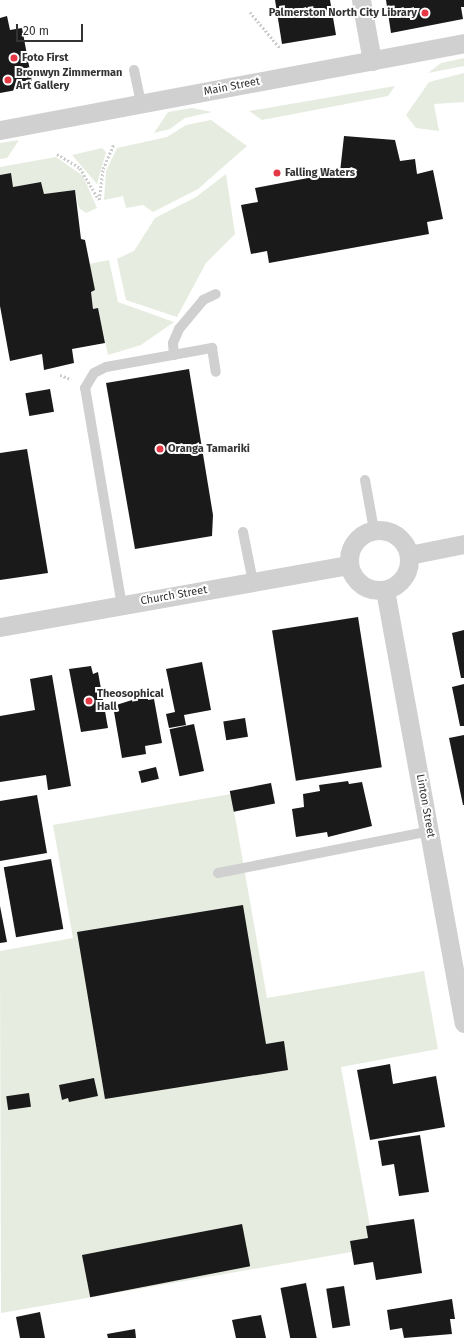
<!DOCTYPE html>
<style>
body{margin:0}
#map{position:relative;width:464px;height:1338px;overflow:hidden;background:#fff;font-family:"Fira Sans",sans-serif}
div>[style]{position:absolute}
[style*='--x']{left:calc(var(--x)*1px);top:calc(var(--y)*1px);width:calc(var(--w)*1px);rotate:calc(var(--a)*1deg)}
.green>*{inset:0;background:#e6ecdf}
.building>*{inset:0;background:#1a1a1a;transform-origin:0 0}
.path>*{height:2.5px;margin-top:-1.25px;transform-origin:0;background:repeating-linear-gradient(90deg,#cdcdcd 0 2px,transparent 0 4px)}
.lane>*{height:10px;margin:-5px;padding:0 5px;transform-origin:5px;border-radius:5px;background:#d0d0d0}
.street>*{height:19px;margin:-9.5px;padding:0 9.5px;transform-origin:9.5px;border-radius:9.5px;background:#d0d0d0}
.street>.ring{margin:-9.5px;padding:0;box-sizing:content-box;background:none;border:19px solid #d0d0d0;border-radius:50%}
.dots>*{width:11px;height:11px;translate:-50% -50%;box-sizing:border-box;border:2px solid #fff;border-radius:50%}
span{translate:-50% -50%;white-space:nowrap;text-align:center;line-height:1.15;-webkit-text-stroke:4px #fff;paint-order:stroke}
.poi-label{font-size:11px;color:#333;font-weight:700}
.right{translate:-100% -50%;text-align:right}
.left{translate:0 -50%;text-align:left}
.street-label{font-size:11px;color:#333}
.scale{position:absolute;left:16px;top:24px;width:67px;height:18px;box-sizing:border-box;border:2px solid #333;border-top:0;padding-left:5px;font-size:12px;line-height:14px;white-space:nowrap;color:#333;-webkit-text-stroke:3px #fff;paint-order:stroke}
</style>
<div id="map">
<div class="green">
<i style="clip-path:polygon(464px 58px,464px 66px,428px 73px,441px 63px)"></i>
<i style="clip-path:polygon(464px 73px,464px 102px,434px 104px,439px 131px,416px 128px,406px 115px,429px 82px)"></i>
<i style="clip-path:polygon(395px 86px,388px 96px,262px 120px,249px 111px)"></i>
<i style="clip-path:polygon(192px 108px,212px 112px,185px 118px,170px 129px,154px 133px,168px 112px)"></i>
<i style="clip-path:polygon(211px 120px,247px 146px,198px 189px,153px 212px,143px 205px,126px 208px,123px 196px,104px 200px,106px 171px,117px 148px,167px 137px,186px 125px)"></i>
<i style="clip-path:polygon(19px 140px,7px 158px,0 159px,0 143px)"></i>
<i style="clip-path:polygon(102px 148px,106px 152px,97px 184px,72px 155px)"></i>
<i style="clip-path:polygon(56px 157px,83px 176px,97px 208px,86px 213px,79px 208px,75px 190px,44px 194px,41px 182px,13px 187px,11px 173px,0 175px,0 167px)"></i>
<i style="clip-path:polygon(226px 174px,235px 234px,206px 263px,177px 317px,126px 300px,117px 259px,134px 251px,155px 218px,196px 197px)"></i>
<i style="clip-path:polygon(109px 260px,118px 302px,174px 322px,141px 345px,108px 355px,98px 308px,93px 309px,91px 292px,95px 290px,89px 264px)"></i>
<i style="clip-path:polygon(231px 794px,267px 998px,424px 971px,438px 1049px,341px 1067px,374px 1248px,1px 1313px,0 951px,73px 938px,53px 825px)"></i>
</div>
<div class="building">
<i style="clip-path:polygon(275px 0,330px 0,336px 35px,282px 44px)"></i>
<i style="clip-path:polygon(386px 0,464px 0,464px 7px,461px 7px,463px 19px,391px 33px)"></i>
<i style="clip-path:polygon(7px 16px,10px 30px,22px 28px,33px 87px,0 93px,0 18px)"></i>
<i style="clip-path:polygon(344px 136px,395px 140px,400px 161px,415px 159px,417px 174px,433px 170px,443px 219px,427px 222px,429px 234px,269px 263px,267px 251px,251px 254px,241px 205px,258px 202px,255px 188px,340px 172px)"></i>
<i style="clip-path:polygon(11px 173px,13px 187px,41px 182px,44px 194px,75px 190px,81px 239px,85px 240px,95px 290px,91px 292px,93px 309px,98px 308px,105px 343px,72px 349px,74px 363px,44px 370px,42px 354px,10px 361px,0 306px,0 175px)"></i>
<i style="clip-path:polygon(189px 369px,213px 515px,212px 536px,135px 549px,106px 383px)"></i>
<i style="left:50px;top:389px;width:23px;height:25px;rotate:80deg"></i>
<i style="clip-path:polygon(27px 449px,48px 573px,0 580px,0 453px)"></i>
<i style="left:358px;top:617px;width:152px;height:87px;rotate:81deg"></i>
<i style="clip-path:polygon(464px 630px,464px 678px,461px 678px,452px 633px)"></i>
<i style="clip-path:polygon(202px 662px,211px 710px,184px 715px,186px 725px,169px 728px,166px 714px,175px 712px,166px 669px)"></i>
<i style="clip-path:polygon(91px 666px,93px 674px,98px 672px,108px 728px,81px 732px,69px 669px)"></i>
<i style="clip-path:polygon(52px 675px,71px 786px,48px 790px,46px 775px,0 782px,0 716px,35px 710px,30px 679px)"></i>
<i style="clip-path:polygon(464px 684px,464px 726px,460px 726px,452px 687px)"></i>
<i style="clip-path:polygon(148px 695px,148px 700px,154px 699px,162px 743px,145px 746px,146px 754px,122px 758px,113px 706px)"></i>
<i style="left:245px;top:718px;width:19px;height:22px;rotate:81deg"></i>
<i style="left:194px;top:724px;width:48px;height:25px;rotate:78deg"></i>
<i style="clip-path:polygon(464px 735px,464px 805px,463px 805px,449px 738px)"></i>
<i style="left:156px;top:767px;width:12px;height:18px;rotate:76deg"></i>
<i style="clip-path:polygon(348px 781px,349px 784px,362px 782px,372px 826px,328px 837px,327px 832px,296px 837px,292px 809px,304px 807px,303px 794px,320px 791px,319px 785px)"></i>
<i style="left:271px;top:783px;width:21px;height:42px;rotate:79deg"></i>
<i style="clip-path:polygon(37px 795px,47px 853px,0 861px,0 801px)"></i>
<i style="left:51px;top:859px;width:71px;height:48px;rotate:80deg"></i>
<i style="clip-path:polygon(243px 905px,266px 1044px,284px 1041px,288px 1070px,105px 1099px,77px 932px)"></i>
<i style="clip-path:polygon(0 906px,7px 942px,0 943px)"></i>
<i style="clip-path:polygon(390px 1064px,393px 1084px,436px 1076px,445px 1127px,370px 1140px,357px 1070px)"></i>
<i style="clip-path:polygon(94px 1078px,98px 1096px,69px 1102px,68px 1098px,62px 1100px,59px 1085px)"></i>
<i style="left:29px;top:1093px;width:14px;height:23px;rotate:82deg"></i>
<i style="clip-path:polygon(420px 1135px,429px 1192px,399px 1196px,394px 1164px,382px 1166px,378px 1141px)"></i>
<i style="clip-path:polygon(414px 1219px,422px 1273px,376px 1280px,373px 1262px,354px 1265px,350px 1241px,368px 1238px,366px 1226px)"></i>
<i style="left:242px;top:1224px;width:43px;height:163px;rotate:79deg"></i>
<i style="left:306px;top:1283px;width:56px;height:26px;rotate:79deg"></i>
<i style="left:344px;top:1286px;width:40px;height:18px;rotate:81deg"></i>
<i style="clip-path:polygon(452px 1299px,455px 1319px,450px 1319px,452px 1334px,404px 1338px,402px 1328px,390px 1330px,387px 1310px)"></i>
<i style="clip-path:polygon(40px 1312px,45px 1338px,20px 1338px,16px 1317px)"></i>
<i style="clip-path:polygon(261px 1315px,266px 1338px,236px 1338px,232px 1320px)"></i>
<i style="clip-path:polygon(135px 1329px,136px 1338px,108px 1338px,107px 1334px)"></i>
</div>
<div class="path">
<i style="--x:250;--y:12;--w:47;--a:50.2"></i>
<i style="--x:57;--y:154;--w:27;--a:31"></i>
<i style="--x:80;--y:168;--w:37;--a:59"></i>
<i style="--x:99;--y:200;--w:31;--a:-83"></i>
<i style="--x:103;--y:169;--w:28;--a:-67"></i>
<i style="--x:60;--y:375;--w:12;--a:20"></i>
</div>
<div class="lane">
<i style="--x:134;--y:70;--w:35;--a:78"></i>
<i style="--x:174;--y:355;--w:12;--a:-95"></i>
<i style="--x:173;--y:343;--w:15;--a:-67"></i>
<i style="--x:179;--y:329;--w:38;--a:-50"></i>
<i style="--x:203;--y:300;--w:14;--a:-25"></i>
<i style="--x:365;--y:480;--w:51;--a:79.8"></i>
<i style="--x:243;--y:532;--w:51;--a:78.7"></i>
<i style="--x:122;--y:606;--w:221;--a:-99.6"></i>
<i style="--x:85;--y:388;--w:17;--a:-59"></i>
<i style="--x:94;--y:373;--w:13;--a:-27"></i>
<i style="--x:106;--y:367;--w:108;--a:-10.2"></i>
<i style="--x:212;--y:348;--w:24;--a:81"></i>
<i style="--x:218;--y:873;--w:216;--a:-11.2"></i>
</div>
<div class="street">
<i style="--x:361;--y:0;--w:62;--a:79.8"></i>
<i style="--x:0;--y:130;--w:472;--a:-10.6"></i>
<i class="ring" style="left:349px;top:530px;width:41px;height:41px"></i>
<i style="--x:409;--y:555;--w:56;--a:-11.3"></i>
<i style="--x:385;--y:590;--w:440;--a:79.7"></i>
<i style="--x:0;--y:627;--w:353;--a:-10.1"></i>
</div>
<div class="dots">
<i style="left:425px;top:13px;background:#e63946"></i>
<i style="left:14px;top:58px;background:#e63946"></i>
<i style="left:8px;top:80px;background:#e63946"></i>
<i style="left:277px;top:173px;background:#e63946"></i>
<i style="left:160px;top:449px;background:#e63946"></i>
<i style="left:89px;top:701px;background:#e63946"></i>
</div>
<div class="poi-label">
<span class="right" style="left:417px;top:13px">Palmerston North City Library</span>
<span class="left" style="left:22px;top:58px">Foto First</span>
<span class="left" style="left:16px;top:80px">Bronwyn Zimmerman<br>Art Gallery</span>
<span class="left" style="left:285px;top:173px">Falling Waters</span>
<span class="left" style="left:168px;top:449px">Oranga Tamariki</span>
<span class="left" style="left:97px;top:701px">Theosophical<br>Hall</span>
</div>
<div class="street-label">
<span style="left:232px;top:87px;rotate:-11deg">Main Street</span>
<span style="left:174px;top:596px;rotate:-10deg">Church Street</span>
<span style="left:425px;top:806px;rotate:80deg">Linton Street</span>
</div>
<div class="scale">20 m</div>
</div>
